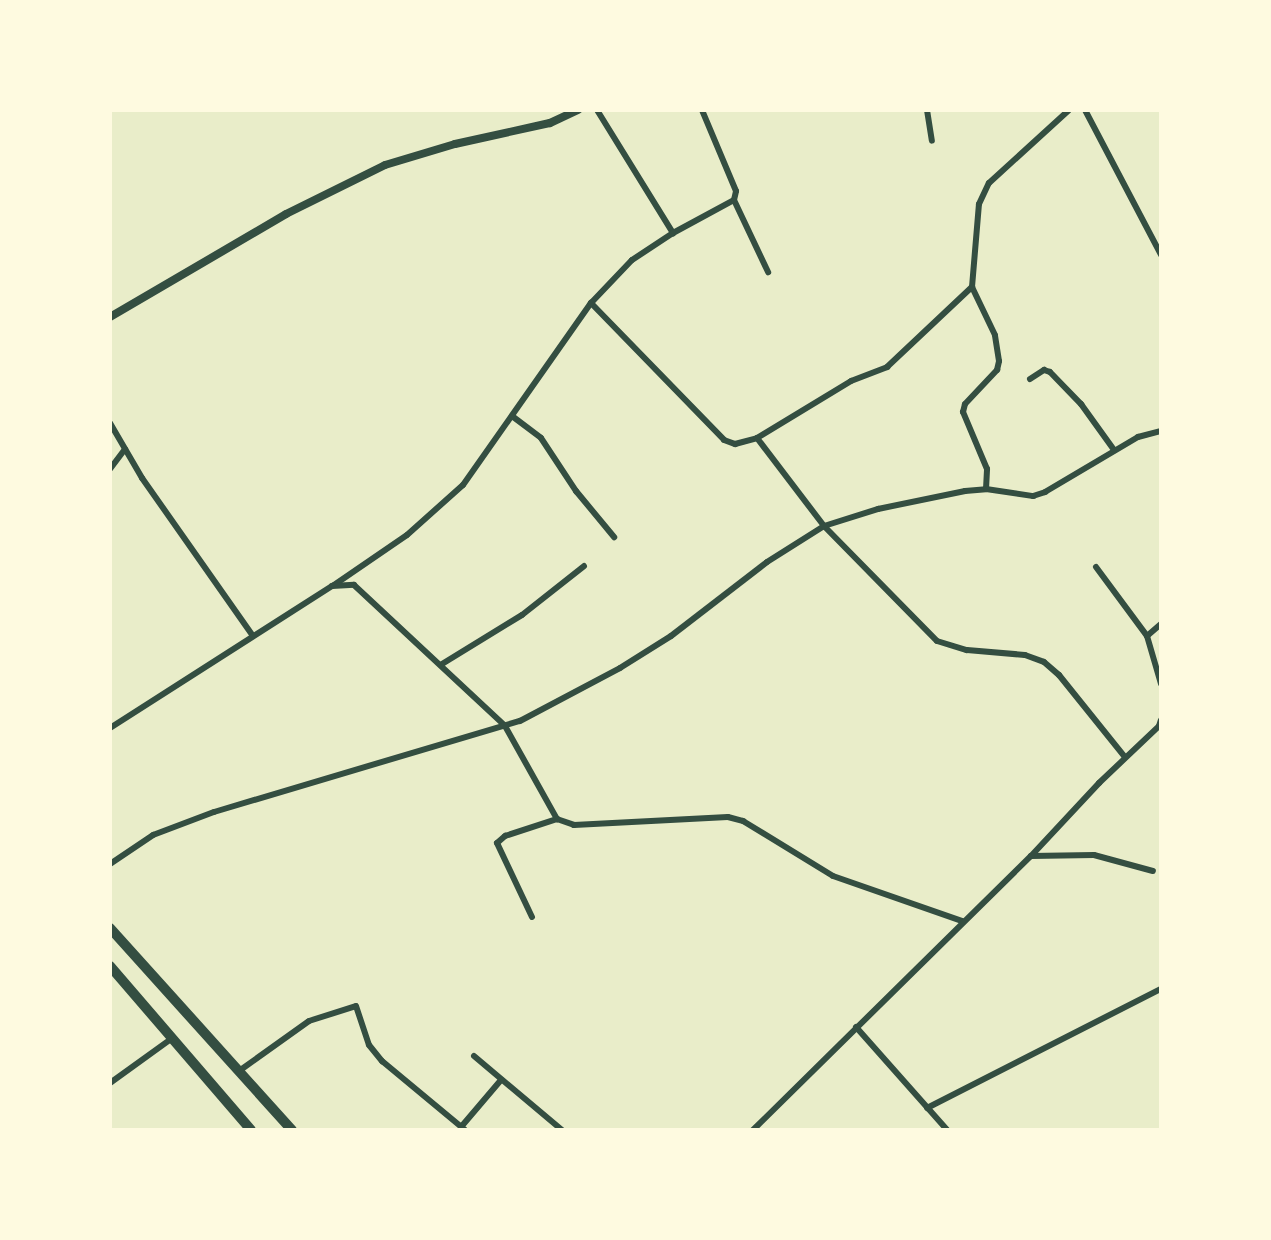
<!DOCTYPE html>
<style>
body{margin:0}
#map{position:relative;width:1271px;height:1240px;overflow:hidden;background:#e9edc9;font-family:"Titillium Web",sans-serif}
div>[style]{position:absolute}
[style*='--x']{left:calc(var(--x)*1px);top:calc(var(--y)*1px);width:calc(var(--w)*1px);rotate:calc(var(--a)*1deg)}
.minor>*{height:6px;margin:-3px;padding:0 3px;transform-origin:3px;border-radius:3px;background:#344e41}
.tertiary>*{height:8px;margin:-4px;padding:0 4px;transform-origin:4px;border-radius:4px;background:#344e41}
.primary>*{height:10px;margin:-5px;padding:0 5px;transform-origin:5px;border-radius:5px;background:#344e41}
span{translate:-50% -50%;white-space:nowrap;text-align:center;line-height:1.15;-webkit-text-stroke:5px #fefae0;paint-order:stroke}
.frame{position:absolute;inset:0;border:112px solid #fefae0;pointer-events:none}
</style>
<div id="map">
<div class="minor">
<i style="--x:597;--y:110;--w:145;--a:58.3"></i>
<i style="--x:927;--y:110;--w:31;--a:81"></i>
<i style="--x:1085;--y:110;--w:164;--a:62.3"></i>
<i style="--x:734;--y:200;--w:80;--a:64.7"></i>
<i style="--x:591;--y:303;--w:191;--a:45.8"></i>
<i style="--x:724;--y:440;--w:12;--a:20"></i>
<i style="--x:735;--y:444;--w:23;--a:-15"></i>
<i style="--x:757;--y:438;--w:110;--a:-31.2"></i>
<i style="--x:851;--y:381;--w:39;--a:-21"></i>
<i style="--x:887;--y:367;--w:117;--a:-43.3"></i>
<i style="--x:1030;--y:379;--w:17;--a:-33"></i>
<i style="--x:1044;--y:370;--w:6;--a:18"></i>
<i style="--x:1050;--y:372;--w:45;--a:45.9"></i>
<i style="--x:1081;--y:404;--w:57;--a:54.3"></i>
<i style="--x:512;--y:416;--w:36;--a:37"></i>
<i style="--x:541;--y:438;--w:64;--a:56.6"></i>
<i style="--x:576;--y:491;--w:60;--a:50.4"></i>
<i style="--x:110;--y:423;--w:64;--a:59.8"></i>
<i style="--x:142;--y:478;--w:193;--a:54.9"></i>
<i style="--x:757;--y:438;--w:111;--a:52.7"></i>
<i style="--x:824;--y:526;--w:161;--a:45.5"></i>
<i style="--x:937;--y:641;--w:31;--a:17"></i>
<i style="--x:967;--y:650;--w:58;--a:4.9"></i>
<i style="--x:1025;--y:655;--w:20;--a:20"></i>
<i style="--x:1044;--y:662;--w:20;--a:41"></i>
<i style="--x:1059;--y:675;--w:105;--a:51.2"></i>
<i style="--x:110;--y:469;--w:25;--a:-53"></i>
<i style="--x:986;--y:489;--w:20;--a:-87"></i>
<i style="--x:987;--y:469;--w:62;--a:-112.8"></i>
<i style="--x:963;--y:412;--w:8;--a:-76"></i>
<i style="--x:965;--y:404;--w:47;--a:-46.7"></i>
<i style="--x:997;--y:370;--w:9;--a:-77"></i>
<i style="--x:999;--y:361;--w:26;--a:-99"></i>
<i style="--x:995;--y:335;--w:53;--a:-115.6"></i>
<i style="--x:972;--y:287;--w:83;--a:-85.2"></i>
<i style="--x:979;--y:204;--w:23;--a:-65"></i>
<i style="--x:989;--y:183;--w:108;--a:-42.4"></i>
<i style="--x:1096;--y:567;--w:86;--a:53.5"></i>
<i style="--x:1147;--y:636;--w:50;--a:73.7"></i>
<i style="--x:334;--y:585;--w:88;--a:-34.4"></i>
<i style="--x:407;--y:535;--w:75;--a:-41.8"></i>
<i style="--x:463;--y:485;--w:223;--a:-54.9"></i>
<i style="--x:591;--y:303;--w:59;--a:-46.4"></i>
<i style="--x:632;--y:260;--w:49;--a:-33.4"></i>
<i style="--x:673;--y:233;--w:69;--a:-28.4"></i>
<i style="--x:734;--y:200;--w:9;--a:-77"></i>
<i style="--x:736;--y:191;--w:88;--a:-112.8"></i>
<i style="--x:1147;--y:636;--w:18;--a:-41"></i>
<i style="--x:442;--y:664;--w:94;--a:-31.5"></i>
<i style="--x:522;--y:615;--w:79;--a:-38.3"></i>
<i style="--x:110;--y:728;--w:264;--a:-32.6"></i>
<i style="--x:332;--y:586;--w:22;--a:-3"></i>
<i style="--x:354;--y:585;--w:207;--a:43"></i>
<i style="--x:505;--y:726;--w:107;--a:60.8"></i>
<i style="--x:557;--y:819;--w:18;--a:19"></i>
<i style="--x:574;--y:825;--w:154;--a:-3"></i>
<i style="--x:728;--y:817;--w:16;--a:15"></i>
<i style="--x:743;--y:821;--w:105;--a:31.4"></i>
<i style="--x:833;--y:876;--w:137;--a:19.2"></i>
<i style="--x:1031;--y:856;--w:63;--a:-0.9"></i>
<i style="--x:1094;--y:855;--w:61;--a:15.2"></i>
<i style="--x:110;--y:864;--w:52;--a:-34"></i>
<i style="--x:153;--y:835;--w:65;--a:-20.7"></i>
<i style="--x:214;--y:812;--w:319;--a:-16.6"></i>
<i style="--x:520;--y:721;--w:113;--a:-27.9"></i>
<i style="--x:620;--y:668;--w:60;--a:-32.1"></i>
<i style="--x:671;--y:636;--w:121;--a:-37.6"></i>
<i style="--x:767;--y:562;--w:67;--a:-32.3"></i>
<i style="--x:824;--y:526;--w:57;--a:-17.5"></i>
<i style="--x:878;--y:509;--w:89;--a:-11.7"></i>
<i style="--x:965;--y:491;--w:21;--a:-5"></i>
<i style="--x:986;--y:489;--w:48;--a:8.5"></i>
<i style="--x:1033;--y:496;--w:13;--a:-18"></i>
<i style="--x:1045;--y:492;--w:108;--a:-30.6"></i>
<i style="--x:1138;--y:437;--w:24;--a:-15"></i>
<i style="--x:532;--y:917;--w:82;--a:-115.3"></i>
<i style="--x:497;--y:843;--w:11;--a:-41"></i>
<i style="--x:505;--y:836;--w:55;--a:-18.1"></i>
<i style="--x:856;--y:1027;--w:137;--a:48.5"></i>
<i style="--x:474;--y:1056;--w:115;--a:40.1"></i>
<i style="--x:239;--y:1071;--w:86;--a:-35.5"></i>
<i style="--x:309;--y:1021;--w:49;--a:-17.7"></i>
<i style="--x:356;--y:1006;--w:41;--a:71.6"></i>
<i style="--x:369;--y:1045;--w:21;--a:51"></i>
<i style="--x:382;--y:1061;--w:108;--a:39.7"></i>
<i style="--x:110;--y:1083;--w:75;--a:-35.8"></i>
<i style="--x:927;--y:1108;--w:263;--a:-27"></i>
<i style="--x:461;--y:1127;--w:62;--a:-49.6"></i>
<i style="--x:753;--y:1130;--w:390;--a:-44.6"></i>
<i style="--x:1031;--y:856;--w:100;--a:-47"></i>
<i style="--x:1099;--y:783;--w:83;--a:-43.5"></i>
<i style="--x:1159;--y:726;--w:6;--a:-72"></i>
</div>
<div class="tertiary">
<i style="--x:110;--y:317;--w:204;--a:-30.3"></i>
<i style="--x:286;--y:214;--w:110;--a:-26.3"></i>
<i style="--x:385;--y:165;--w:73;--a:-16.7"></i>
<i style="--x:455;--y:144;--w:97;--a:-12.5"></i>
<i style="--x:550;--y:123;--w:31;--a:-25"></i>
</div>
<div class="primary">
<i style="--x:110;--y:928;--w:272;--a:48"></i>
<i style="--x:110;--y:966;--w:216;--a:49.3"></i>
</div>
<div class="frame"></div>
</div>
